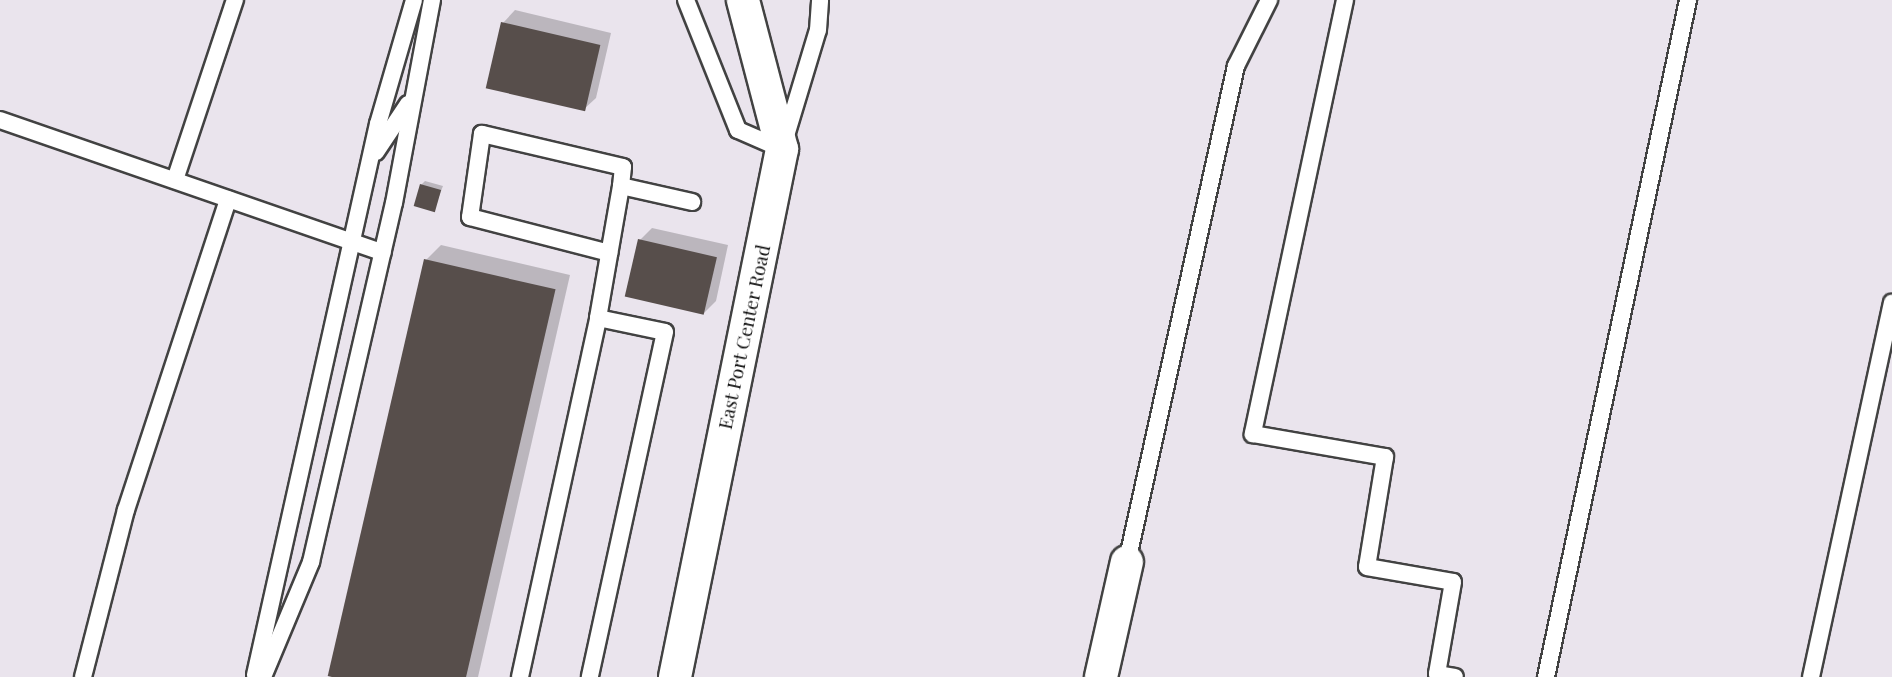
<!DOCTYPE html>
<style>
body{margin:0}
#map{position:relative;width:1892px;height:677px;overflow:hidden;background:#fff9f1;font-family:"Playfair Display",serif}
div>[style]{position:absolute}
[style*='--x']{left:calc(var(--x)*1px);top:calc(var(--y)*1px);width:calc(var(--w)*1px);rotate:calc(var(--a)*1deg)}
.industrial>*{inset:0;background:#eae4ed;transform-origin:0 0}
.shadow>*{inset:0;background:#0003}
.building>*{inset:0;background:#574e4b;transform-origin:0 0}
.roads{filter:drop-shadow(2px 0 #424242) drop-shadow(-2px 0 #424242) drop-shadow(0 2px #424242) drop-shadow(0 -2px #424242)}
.lane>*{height:16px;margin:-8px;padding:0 8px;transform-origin:8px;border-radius:8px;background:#fff}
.street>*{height:32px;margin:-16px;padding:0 16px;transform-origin:16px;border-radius:16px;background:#fff}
span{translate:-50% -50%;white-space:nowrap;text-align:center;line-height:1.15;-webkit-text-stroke:7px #fff;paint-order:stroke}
.street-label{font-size:19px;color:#0f0f0f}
</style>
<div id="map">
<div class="industrial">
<i style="left:0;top:0;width:1892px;height:677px"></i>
</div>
<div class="shadow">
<i style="clip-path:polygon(515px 10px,611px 33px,596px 98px,583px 110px,503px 23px)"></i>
<i style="clip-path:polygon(425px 181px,443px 186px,434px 209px,421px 185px)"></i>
<i style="clip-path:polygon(652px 228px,728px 245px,716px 301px,703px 314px,640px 240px)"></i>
<i style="clip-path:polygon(441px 245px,570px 275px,478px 677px,332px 677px,426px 260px)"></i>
</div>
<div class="building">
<i style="left:501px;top:22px;width:102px;height:68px;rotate:13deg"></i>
<i style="left:420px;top:184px;width:22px;height:23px;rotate:16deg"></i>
<i style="left:638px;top:239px;width:81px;height:59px;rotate:13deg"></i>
<i style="left:424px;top:259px;width:135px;height:428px;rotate:13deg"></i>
</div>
<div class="roads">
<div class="lane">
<i style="--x:686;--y:0;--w:140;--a:68.2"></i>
<i style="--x:738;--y:130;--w:48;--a:23.4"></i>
<i style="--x:782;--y:149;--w:124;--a:-73.2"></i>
<i style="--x:818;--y:30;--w:30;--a:-86"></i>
<i style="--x:1345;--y:0;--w:444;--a:102"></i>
<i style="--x:1253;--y:434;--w:134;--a:9.9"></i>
<i style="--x:1385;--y:457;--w:111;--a:99.3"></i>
<i style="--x:1367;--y:567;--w:87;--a:9.9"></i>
<i style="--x:1453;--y:582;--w:93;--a:99.9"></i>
<i style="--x:1437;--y:674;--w:18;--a:9"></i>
<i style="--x:0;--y:120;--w:405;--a:19.1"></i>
<i style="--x:376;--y:152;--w:58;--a:-56.3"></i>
<i style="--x:175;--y:180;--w:190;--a:-71.6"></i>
<i style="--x:621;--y:186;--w:73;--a:12.7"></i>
<i style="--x:598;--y:318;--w:134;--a:-80.1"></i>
<i style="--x:621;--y:186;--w:19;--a:-84"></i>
<i style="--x:623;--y:167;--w:145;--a:-166.8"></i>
<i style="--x:482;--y:134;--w:84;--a:98.2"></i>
<i style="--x:470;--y:217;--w:144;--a:14.5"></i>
<i style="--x:1127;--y:562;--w:508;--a:-77.61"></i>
<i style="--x:1236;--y:66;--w:74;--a:-63.4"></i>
<i style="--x:255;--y:675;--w:565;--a:-77.42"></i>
<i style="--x:378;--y:124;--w:129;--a:-73.8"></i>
<i style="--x:83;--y:677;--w:172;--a:-75.6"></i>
<i style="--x:126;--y:510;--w:327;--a:-71.8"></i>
<i style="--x:263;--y:677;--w:125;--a:-67.3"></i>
<i style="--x:311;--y:562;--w:368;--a:-77"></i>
<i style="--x:394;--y:203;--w:207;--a:-79.4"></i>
<i style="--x:520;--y:677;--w:367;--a:-77.7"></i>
<i style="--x:598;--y:318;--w:68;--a:11.8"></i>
<i style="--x:665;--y:332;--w:353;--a:102.3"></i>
<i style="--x:1546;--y:677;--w:692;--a:-78.15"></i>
<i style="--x:1811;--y:677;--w:383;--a:-77.8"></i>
</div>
<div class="street">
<i style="--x:675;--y:677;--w:539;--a:-78.54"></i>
<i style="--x:782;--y:149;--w:154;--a:-104.7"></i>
<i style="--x:1101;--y:677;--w:118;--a:-77.3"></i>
</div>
</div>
<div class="street-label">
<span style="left:744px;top:337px;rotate:-78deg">East Port Center Road</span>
</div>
</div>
